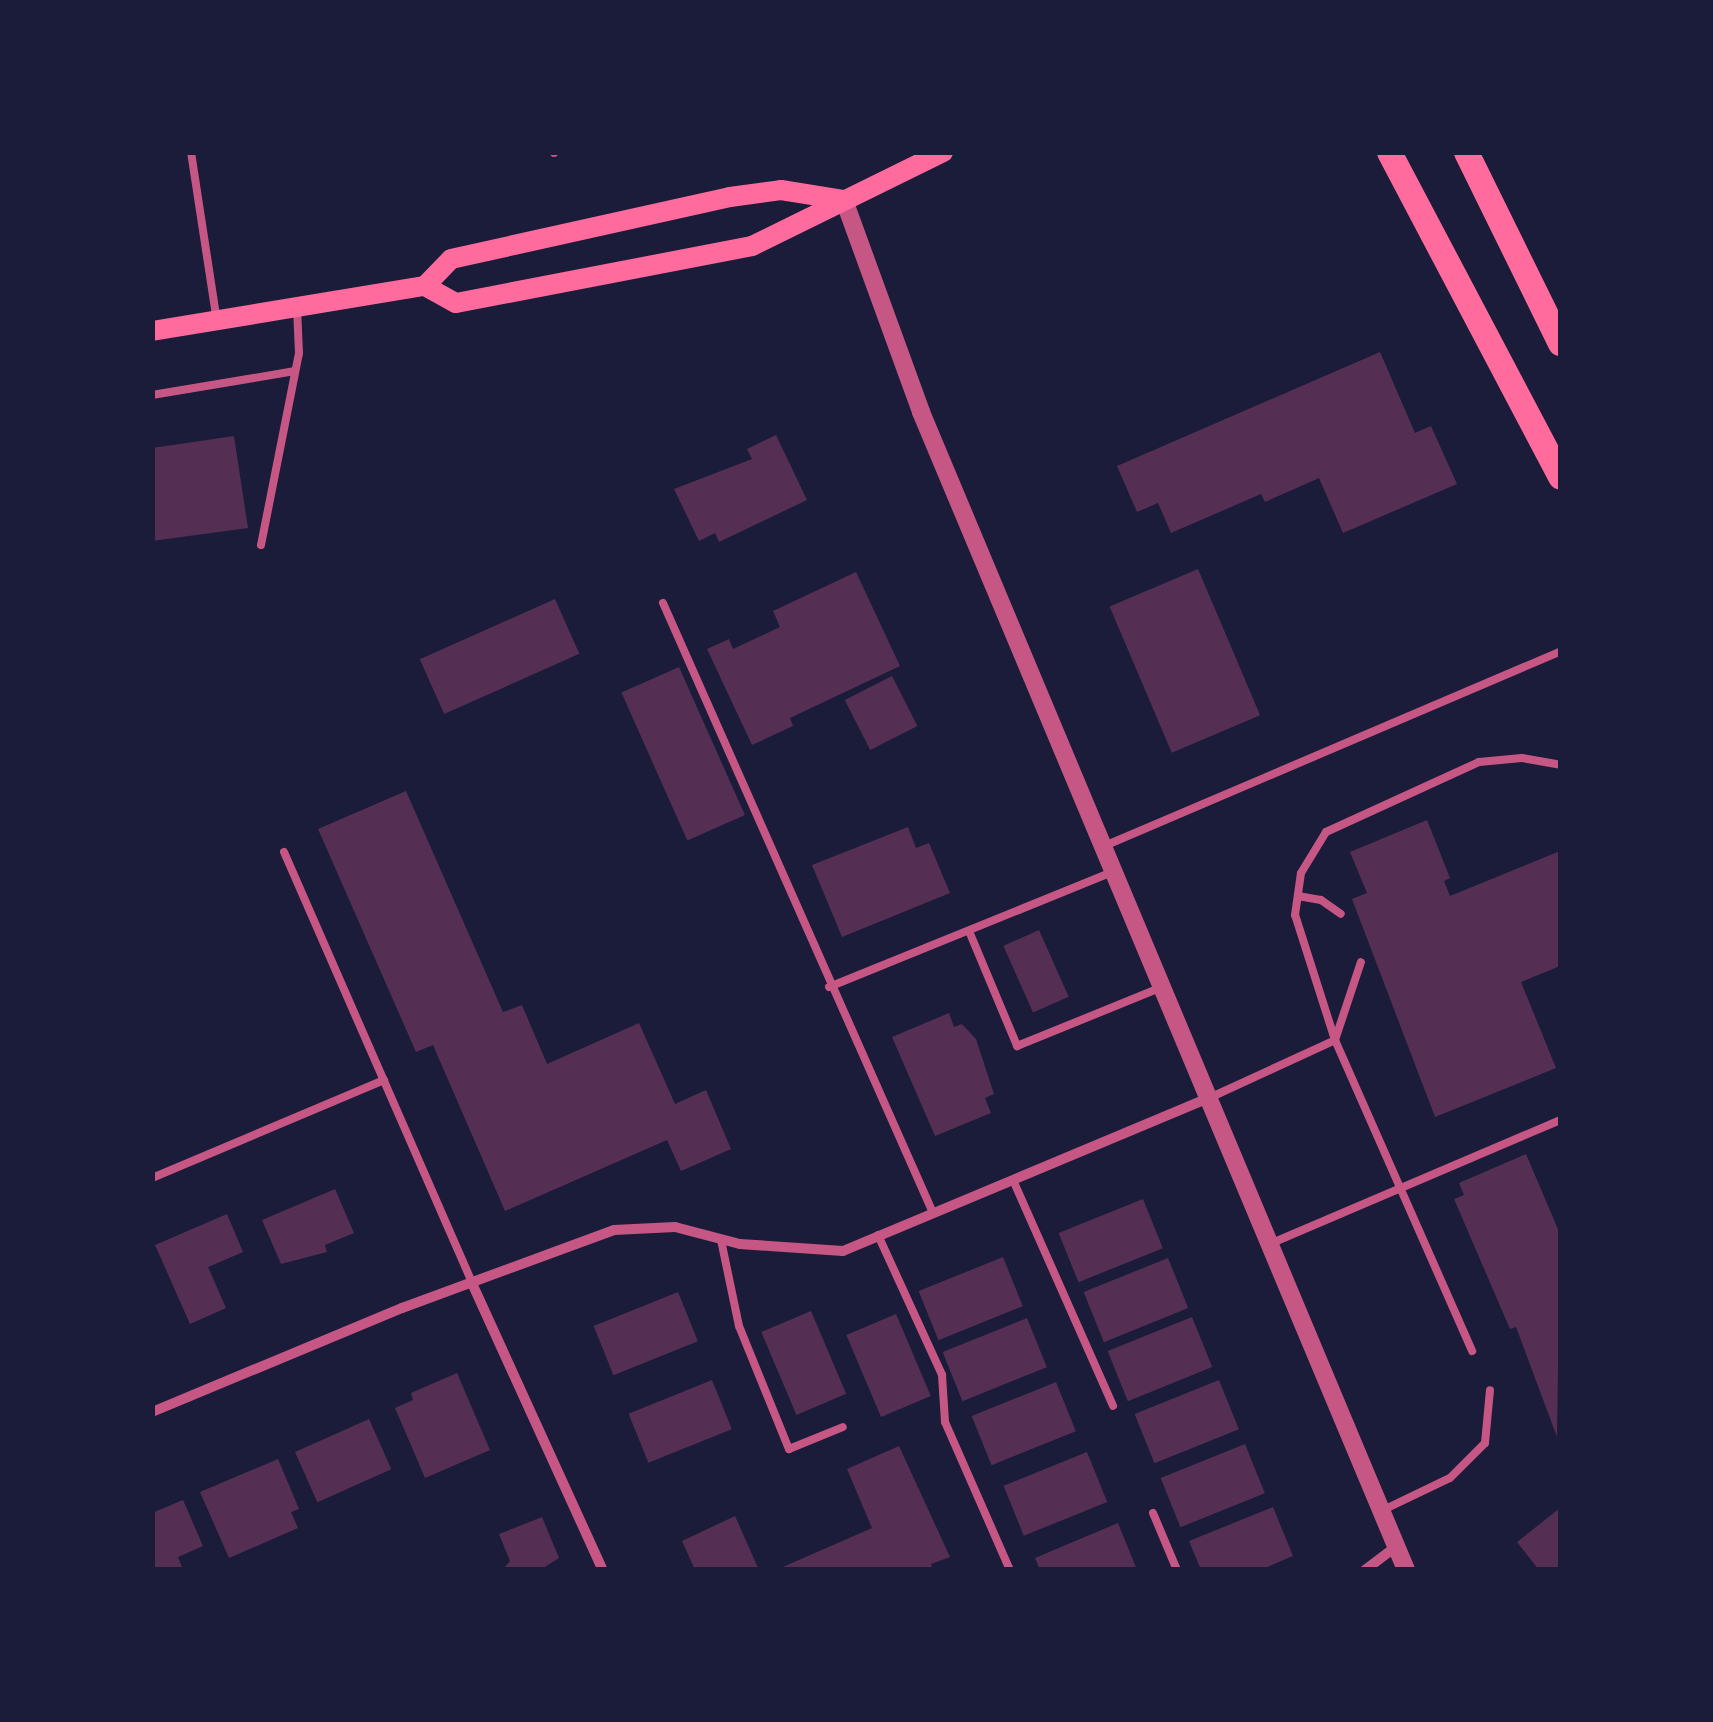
<!DOCTYPE html>
<style>
body{margin:0}
#map{position:relative;width:1713px;height:1722px;overflow:hidden;background:#1b1b3a;font-family:"Roboto Condensed",sans-serif}
div>[style]{position:absolute}
[style*='--x']{left:calc(var(--x)*1px);top:calc(var(--y)*1px);width:calc(var(--w)*1px);rotate:calc(var(--a)*1deg)}
.building>*{inset:0;background:#542f53;transform-origin:0 0}
.service>*{height:8px;margin:-4px;padding:0 4px;transform-origin:4px;border-radius:4px;background:#c65784}
.minor>*{height:10px;margin:-5px;padding:0 5px;transform-origin:5px;border-radius:5px;background:#c65784}
.tertiary>*{height:18px;margin:-9px;padding:0 9px;transform-origin:9px;border-radius:9px;background:#c65784}
.secondary>*{height:20px;margin:-10px;padding:0 10px;transform-origin:10px;border-radius:10px;background:#ff6b9d}
.primary>*{height:25px;margin:-12.5px;padding:0 12.5px;transform-origin:12.5px;border-radius:12.5px;background:#ff6b9d}
span{translate:-50% -50%;white-space:nowrap;text-align:center;line-height:1.15;-webkit-text-stroke:8px #1b1b3a;paint-order:stroke}
.frame{position:absolute;inset:0;border:155px solid #1b1b3a;pointer-events:none}
</style>
<div id="map">
<div class="building">
<i style="clip-path:polygon(1380px 352px,1415px 433px,1431px 426px,1457px 484px,1343px 533px,1319px 478px,1265px 502px,1261px 494px,1171px 533px,1158px 503px,1137px 512px,1117px 466px)"></i>
<i style="clip-path:polygon(776px 435px,807px 500px,719px 542px,715px 533px,699px 541px,674px 489px,752px 459px,747px 449px)"></i>
<i style="clip-path:polygon(234px 436px,248px 528px,152px 541px,152px 448px)"></i>
<i style="left:1198px;top:569px;width:159px;height:96px;rotate:67deg"></i>
<i style="clip-path:polygon(856px 572px,900px 666px,790px 718px,793px 726px,752px 745px,707px 649px,729px 639px,733px 649px,780px 627px,773px 611px)"></i>
<i style="left:555px;top:599px;width:60px;height:148px;rotate:66deg"></i>
<i style="left:679px;top:667px;width:162px;height:63px;rotate:66deg"></i>
<i style="left:892px;top:676px;width:56px;height:53px;rotate:63deg"></i>
<i style="clip-path:polygon(406px 791px,503px 1012px,522px 1005px,547px 1064px,639px 1023px,675px 1104px,706px 1090px,731px 1149px,681px 1171px,667px 1140px,505px 1211px,433px 1045px,416px 1052px,318px 829px)"></i>
<i style="clip-path:polygon(1427px 820px,1450px 878px,1444px 881px,1450px 896px,1560px 851px,1560px 966px,1521px 982px,1556px 1068px,1435px 1117px,1352px 899px,1367px 893px,1350px 852px)"></i>
<i style="clip-path:polygon(908px 827px,916px 848px,929px 843px,950px 893px,842px 937px,812px 865px)"></i>
<i style="left:1039px;top:930px;width:73px;height:39px;rotate:66deg"></i>
<i style="clip-path:polygon(949px 1013px,954px 1027px,962px 1024px,976px 1039px,994px 1094px,985px 1098px,991px 1113px,935px 1136px,892px 1037px)"></i>
<i style="clip-path:polygon(1526px 1154px,1560px 1234px,1557px 1437px,1516px 1327px,1510px 1329px,1454px 1199px,1464px 1195px,1459px 1183px)"></i>
<i style="clip-path:polygon(335px 1189px,354px 1233px,325px 1245px,327px 1252px,281px 1264px,262px 1220px)"></i>
<i style="left:1143px;top:1199px;width:53px;height:91px;rotate:68deg"></i>
<i style="clip-path:polygon(227px 1214px,243px 1252px,208px 1267px,226px 1308px,190px 1324px,155px 1245px)"></i>
<i style="left:1003px;top:1257px;width:53px;height:91px;rotate:68deg"></i>
<i style="left:1168px;top:1258px;width:54px;height:91px;rotate:68deg"></i>
<i style="left:678px;top:1292px;width:53px;height:91px;rotate:68deg"></i>
<i style="left:811px;top:1311px;width:90px;height:54px;rotate:67deg"></i>
<i style="left:896px;top:1314px;width:89px;height:54px;rotate:67deg"></i>
<i style="left:1192px;top:1317px;width:54px;height:91px;rotate:68deg"></i>
<i style="left:1027px;top:1318px;width:53px;height:91px;rotate:68deg"></i>
<i style="clip-path:polygon(457px 1373px,490px 1450px,425px 1478px,395px 1408px,413px 1400px,411px 1393px)"></i>
<i style="left:712px;top:1380px;width:53px;height:90px;rotate:68deg"></i>
<i style="left:1219px;top:1380px;width:53px;height:91px;rotate:68deg"></i>
<i style="left:1056px;top:1382px;width:53px;height:91px;rotate:68deg"></i>
<i style="left:369px;top:1419px;width:55px;height:81px;rotate:66deg"></i>
<i style="left:1245px;top:1444px;width:53px;height:91px;rotate:68deg"></i>
<i style="clip-path:polygon(899px 1446px,950px 1557px,931px 1564px,933px 1570px,776px 1570px,872px 1528px,847px 1469px)"></i>
<i style="left:1087px;top:1452px;width:54px;height:90px;rotate:68deg"></i>
<i style="clip-path:polygon(278px 1459px,299px 1509px,291px 1512px,298px 1528px,229px 1558px,200px 1492px)"></i>
<i style="clip-path:polygon(183px 1500px,203px 1546px,178px 1557px,183px 1570px,152px 1570px,152px 1513px)"></i>
<i style="clip-path:polygon(1273px 1507px,1293px 1556px,1260px 1570px,1201px 1570px,1189px 1541px)"></i>
<i style="clip-path:polygon(1560px 1508px,1560px 1570px,1539px 1570px,1517px 1542px)"></i>
<i style="clip-path:polygon(735px 1516px,759px 1570px,695px 1570px,682px 1541px)"></i>
<i style="clip-path:polygon(542px 1517px,559px 1558px,540px 1570px,502px 1570px,510px 1561px,499px 1534px)"></i>
<i style="clip-path:polygon(1118px 1523px,1137px 1570px,1040px 1570px,1035px 1558px)"></i>
</div>
<div class="service">
<i style="--x:191;--y:152;--w:166;--a:81.3"></i>
<i style="--x:554;--y:152;--w:1;--a:90"></i>
<i style="--x:152;--y:395;--w:145;--a:-9.5"></i>
<i style="--x:261;--y:545;--w:196;--a:-78.8"></i>
<i style="--x:299;--y:353;--w:45;--a:-92.5"></i>
<i style="--x:663;--y:603;--w:667;--a:66.12"></i>
<i style="--x:1102;--y:847;--w:498;--a:-23.1"></i>
<i style="--x:284;--y:852;--w:468;--a:66.4"></i>
<i style="--x:1298;--y:896;--w:23;--a:10"></i>
<i style="--x:1321;--y:900;--w:24;--a:35"></i>
<i style="--x:969;--y:931;--w:125;--a:67.3"></i>
<i style="--x:1017;--y:1046;--w:154;--a:-22.1"></i>
<i style="--x:829;--y:987;--w:305;--a:-22.1"></i>
<i style="--x:1335;--y:1040;--w:131;--a:-107.7"></i>
<i style="--x:1295;--y:915;--w:42;--a:-81.9"></i>
<i style="--x:1301;--y:873;--w:48;--a:-58.6"></i>
<i style="--x:1326;--y:832;--w:168;--a:-24.6"></i>
<i style="--x:1479;--y:762;--w:43;--a:-5.3"></i>
<i style="--x:1522;--y:758;--w:39;--a:10"></i>
<i style="--x:1335;--y:1040;--w:82;--a:-71.6"></i>
<i style="--x:1207;--y:1099;--w:141;--a:-24.7"></i>
<i style="--x:1335;--y:1040;--w:340;--a:66.2"></i>
<i style="--x:152;--y:1178;--w:252;--a:-22.9"></i>
<i style="--x:1013;--y:1180;--w:247;--a:66.1"></i>
<i style="--x:878;--y:1235;--w:154;--a:65.4"></i>
<i style="--x:942;--y:1375;--w:47;--a:86.3"></i>
<i style="--x:945;--y:1422;--w:162;--a:66.3"></i>
<i style="--x:721;--y:1240;--w:88;--a:78.2"></i>
<i style="--x:739;--y:1326;--w:133;--a:67.9"></i>
<i style="--x:789;--y:1449;--w:58;--a:-22.2"></i>
<i style="--x:1272;--y:1243;--w:313;--a:-23.1"></i>
<i style="--x:1381;--y:1511;--w:76;--a:-25.6"></i>
<i style="--x:1450;--y:1478;--w:49;--a:-45"></i>
<i style="--x:1485;--y:1443;--w:53;--a:-84.6"></i>
<i style="--x:1153;--y:1513;--w:62;--a:67.2"></i>
</div>
<div class="minor">
<i style="--x:471;--y:1281;--w:318;--a:65.5"></i>
<i style="--x:152;--y:1412;--w:271;--a:-22.6"></i>
<i style="--x:402;--y:1308;--w:226;--a:-20.2"></i>
<i style="--x:614;--y:1230;--w:61;--a:-2.8"></i>
<i style="--x:675;--y:1227;--w:67;--a:14.7"></i>
<i style="--x:740;--y:1244;--w:103;--a:3.9"></i>
<i style="--x:843;--y:1251;--w:394;--a:-22.7"></i>
<i style="--x:1365;--y:1570;--w:39;--a:-37"></i>
</div>
<div class="tertiary">
<i style="--x:844;--y:200;--w:226;--a:70"></i>
<i style="--x:921;--y:412;--w:1255;--a:67.27"></i>
</div>
<div class="secondary">
<i style="--x:425;--y:286;--w:35;--a:29"></i>
<i style="--x:456;--y:303;--w:301;--a:-10.9"></i>
<i style="--x:752;--y:246;--w:213;--a:-26.2"></i>
<i style="--x:152;--y:331;--w:277;--a:-9.4"></i>
<i style="--x:425;--y:286;--w:37;--a:-46"></i>
<i style="--x:451;--y:259;--w:286;--a:-12.5"></i>
<i style="--x:730;--y:197;--w:51;--a:-7.8"></i>
<i style="--x:781;--y:190;--w:64;--a:9"></i>
</div>
<div class="primary">
<i style="--x:1389;--y:152;--w:367;--a:62.2"></i>
<i style="--x:1466;--y:152;--w:213;--a:63.8"></i>
</div>
<div class="frame"></div>
</div>
